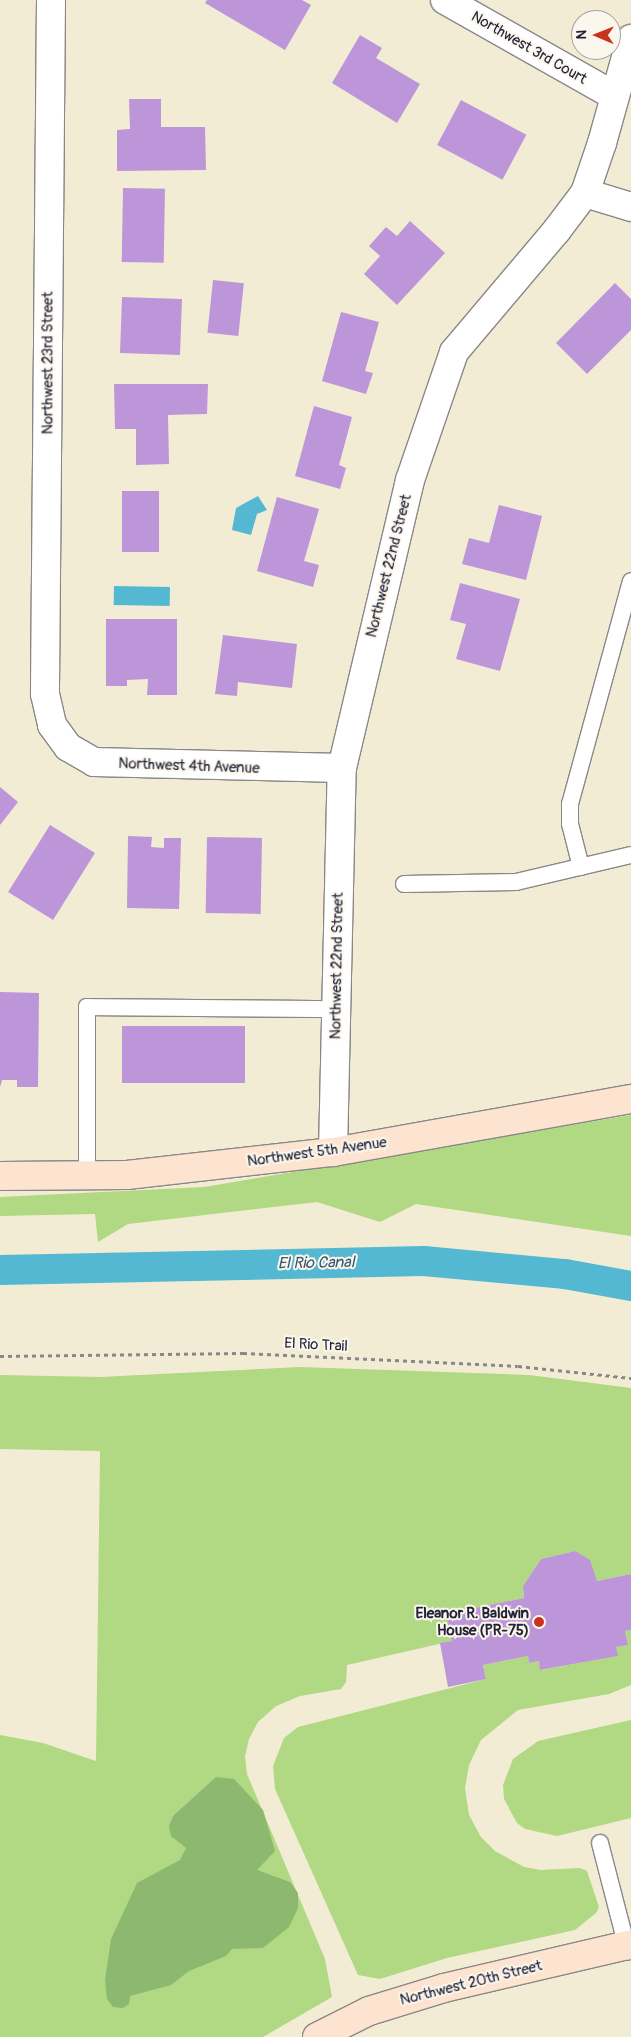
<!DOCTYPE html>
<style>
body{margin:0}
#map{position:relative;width:631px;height:2037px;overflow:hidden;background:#f3ecd5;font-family:Pangolin,sans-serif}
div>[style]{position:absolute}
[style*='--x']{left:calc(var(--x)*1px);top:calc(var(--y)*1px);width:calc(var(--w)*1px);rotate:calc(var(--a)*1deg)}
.green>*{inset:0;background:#b1d882}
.forest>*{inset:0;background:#8cb870}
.water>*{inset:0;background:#54b8d2;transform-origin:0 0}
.canal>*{height:30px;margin:-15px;padding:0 15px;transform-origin:15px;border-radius:15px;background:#54b8d2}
.building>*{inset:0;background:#bc96d8;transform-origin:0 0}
.path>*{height:3px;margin-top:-1.5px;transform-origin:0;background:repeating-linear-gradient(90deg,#8a8788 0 4px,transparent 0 8px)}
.roads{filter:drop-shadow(1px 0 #8a8788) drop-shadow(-1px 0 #8a8788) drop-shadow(0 1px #8a8788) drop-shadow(0 -1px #8a8788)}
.lane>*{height:16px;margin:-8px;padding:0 8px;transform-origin:8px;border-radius:8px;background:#fff}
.street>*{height:28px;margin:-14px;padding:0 14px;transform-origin:14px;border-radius:14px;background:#fff}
.secondary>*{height:28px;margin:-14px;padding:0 14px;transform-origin:14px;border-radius:14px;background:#fde4d0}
.dots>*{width:14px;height:14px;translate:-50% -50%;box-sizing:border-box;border:2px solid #fbf7ec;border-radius:50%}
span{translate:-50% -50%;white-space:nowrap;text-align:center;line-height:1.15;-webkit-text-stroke:4px #fbf7ec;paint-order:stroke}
.street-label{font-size:15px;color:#22223b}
.poi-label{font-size:15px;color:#22223b;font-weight:700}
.right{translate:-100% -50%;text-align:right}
.water-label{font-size:16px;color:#345670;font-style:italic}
.north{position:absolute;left:571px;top:10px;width:50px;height:50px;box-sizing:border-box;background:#fbf7ec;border:1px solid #a4a2a5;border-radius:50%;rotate:271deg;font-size:14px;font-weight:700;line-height:20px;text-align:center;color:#22223b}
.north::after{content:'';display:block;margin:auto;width:18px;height:22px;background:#c8321e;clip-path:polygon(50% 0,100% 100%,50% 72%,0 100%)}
</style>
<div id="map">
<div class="green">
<i style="clip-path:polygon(631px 1115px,631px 1236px,416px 1204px,380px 1222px,317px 1202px,128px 1224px,98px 1242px,95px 1214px,0 1216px,0 1197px,204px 1187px)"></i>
<i style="clip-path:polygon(300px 1367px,529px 1375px,631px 1388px,631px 1574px,597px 1581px,575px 1551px,541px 1559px,523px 1586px,524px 1598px,447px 1614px,452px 1641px,347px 1665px,346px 1682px,341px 1689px,300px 1696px,276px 1706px,258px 1722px,249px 1739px,245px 1756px,247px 1774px,325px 1959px,332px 1997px,263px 2037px,0 2037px,0 1735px,43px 1743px,96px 1761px,100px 1451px,0 1449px,0 1375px,100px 1377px)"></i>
<i style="clip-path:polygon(631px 1630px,631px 1685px,609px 1694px,518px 1710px,481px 1740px,469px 1765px,465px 1788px,469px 1815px,481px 1837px,495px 1851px,524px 1867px,541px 1870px,580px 1868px,587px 1871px,599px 1907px,596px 1913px,575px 1930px,447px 1958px,380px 1979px,358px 1975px,275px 1789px,273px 1766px,284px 1738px,298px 1727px,486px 1679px,483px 1665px,528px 1656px,529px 1663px,539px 1661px,541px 1670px,617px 1656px,616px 1647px,628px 1645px,625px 1631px)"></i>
<i style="clip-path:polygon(631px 1720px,631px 1818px,557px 1836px,525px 1829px,517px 1823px,504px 1799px,503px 1785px,513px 1759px,538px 1741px)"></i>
</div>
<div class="forest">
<i style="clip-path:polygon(216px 1777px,234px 1779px,263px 1810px,275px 1851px,257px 1870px,290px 1882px,298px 1893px,298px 1908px,289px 1927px,263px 1948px,232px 1949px,226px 1956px,189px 1971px,171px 1985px,130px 1996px,129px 2004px,123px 2008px,113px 2007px,107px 1999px,105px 1980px,111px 1939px,137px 1883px,180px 1860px,186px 1848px,171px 1836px,169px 1826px,173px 1816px)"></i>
</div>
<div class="water">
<i style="clip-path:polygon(258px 496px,267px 510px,257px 514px,251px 535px,232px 530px,236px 508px)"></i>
<i style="left:114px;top:586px;width:56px;height:19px;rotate:1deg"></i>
</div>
<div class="canal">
<i style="--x:0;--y:1270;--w:424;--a:-1.2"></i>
<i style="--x:424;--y:1261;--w:142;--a:5.3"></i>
<i style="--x:565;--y:1274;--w:67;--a:10.3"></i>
</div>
<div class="building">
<i style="clip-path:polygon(207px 0,302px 0,311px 5px,285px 50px,205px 3px)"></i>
<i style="clip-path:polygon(360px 35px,382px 48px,376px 58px,420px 84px,397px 123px,332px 83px)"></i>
<i style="clip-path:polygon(129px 99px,161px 99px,161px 127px,205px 127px,206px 170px,117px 171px,117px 130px,130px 129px)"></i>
<i style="left:461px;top:100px;width:74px;height:51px;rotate:28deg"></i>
<i style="left:123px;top:188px;width:42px;height:74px;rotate:1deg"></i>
<i style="clip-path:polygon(410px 221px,445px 253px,397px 305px,364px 274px,380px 256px,369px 246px,386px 227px,397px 236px)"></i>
<i style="left:213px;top:280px;width:31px;height:53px;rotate:6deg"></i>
<i style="clip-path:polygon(615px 283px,631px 299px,631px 330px,587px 374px,556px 343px)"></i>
<i style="left:122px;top:297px;width:60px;height:56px;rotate:2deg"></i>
<i style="clip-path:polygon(341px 312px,379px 322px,365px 371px,373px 373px,366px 394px,322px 381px)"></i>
<i style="clip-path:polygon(114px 384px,208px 384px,207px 414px,168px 415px,169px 464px,136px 465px,136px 429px,115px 429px)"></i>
<i style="clip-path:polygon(314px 406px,352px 417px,339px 465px,346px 468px,340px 489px,295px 476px)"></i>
<i style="left:122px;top:491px;width:37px;height:61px"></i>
<i style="clip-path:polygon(277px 497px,319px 509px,304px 561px,319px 565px,313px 587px,257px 571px)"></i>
<i style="clip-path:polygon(499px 505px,542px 516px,526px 580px,462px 564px,469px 538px,489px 543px)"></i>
<i style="clip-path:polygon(460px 583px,520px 599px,500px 671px,456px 659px,466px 624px,450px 620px)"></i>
<i style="clip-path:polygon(106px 619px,177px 619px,177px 695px,147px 695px,148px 679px,127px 680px,127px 686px,106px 686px)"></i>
<i style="clip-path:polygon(223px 635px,297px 644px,292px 688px,238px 682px,237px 696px,215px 694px)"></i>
<i style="clip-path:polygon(0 787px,18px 802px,0 825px)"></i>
<i style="left:50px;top:825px;width:53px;height:79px;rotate:32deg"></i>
<i style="clip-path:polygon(128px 836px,152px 837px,151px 847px,164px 848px,164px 838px,181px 838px,179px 909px,127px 908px)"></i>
<i style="left:207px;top:837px;width:55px;height:76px;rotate:1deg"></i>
<i style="clip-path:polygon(0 992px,39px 993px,38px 1087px,17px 1087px,17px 1080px,2px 1080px,0 1087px)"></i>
<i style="left:122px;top:1026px;width:123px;height:57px"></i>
<i style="clip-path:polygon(575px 1551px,590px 1560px,597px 1581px,631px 1574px,631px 1630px,625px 1631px,628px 1645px,616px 1647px,618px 1656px,540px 1670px,539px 1661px,529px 1663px,528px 1656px,483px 1665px,486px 1679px,448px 1687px,440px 1643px,452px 1641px,446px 1614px,524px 1598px,523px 1586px,541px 1559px)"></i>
</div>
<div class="path">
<i style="--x:0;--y:1356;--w:243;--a:-0.7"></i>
<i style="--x:243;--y:1353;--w:275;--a:2.7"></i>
<i style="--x:518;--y:1366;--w:114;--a:6.1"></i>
</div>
<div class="roads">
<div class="lane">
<i style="--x:581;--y:867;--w:44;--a:-104.3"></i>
<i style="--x:570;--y:824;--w:20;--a:-90"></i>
<i style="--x:570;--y:804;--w:231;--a:-74.7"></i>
<i style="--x:404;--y:884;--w:112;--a:-1"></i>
<i style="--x:516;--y:882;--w:118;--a:-13.2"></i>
<i style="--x:87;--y:1175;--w:168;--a:-90"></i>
<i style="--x:87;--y:1007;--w:250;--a:0.5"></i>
<i style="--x:600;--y:1843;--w:112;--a:75.5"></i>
</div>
<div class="street">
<i style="--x:51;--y:0;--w:694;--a:90.5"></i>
<i style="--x:45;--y:694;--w:32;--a:77"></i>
<i style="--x:52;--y:725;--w:27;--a:54"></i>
<i style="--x:68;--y:747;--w:30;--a:30"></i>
<i style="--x:94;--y:762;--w:248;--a:1.4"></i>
<i style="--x:445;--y:0;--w:193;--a:29.5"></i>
<i style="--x:585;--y:193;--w:48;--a:16.9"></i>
<i style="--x:333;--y:1152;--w:384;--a:-88.7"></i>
<i style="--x:342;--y:768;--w:296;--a:-76.7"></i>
<i style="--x:410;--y:480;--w:135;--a:-71"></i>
<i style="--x:454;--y:352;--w:160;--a:-49.8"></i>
<i style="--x:557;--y:230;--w:46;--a:-52.9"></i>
<i style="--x:585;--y:193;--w:53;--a:-71.2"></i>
<i style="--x:602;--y:143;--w:108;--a:-74.4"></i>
</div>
<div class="secondary">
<i style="--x:0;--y:1176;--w:127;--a:-0.5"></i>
<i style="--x:127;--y:1175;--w:207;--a:-6.4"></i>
<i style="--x:333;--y:1152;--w:303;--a:-10.1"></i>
<i style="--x:317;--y:2037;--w:58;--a:-26.6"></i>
<i style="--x:369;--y:2011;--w:78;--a:-17"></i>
<i style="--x:444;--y:1988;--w:192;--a:-13.2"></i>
</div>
</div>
<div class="dots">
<i style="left:539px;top:1622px;background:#c8321e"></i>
</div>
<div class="street-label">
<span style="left:529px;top:48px;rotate:30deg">Northwest 3rd Court</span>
<span style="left:48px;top:363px;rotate:-90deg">Northwest 23rd Street</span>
<span style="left:389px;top:566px;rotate:-76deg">Northwest 22nd Street</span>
<span style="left:189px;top:766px;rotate:2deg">Northwest 4th Avenue</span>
<span style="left:337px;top:966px;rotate:-89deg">Northwest 22nd Street</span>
<span style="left:317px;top:1152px;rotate:-8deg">Northwest 5th Avenue</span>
<span style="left:316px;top:1345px;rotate:3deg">El Rio Trail</span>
<span style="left:471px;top:1983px;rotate:-14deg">Northwest 20th Street</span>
</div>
<div class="poi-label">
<span class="right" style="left:529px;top:1622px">Eleanor R. Baldwin<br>House (PR-75)</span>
</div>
<div class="water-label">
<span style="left:316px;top:1263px;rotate:-1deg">El Rio Canal</span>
</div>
<div class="north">N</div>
</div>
